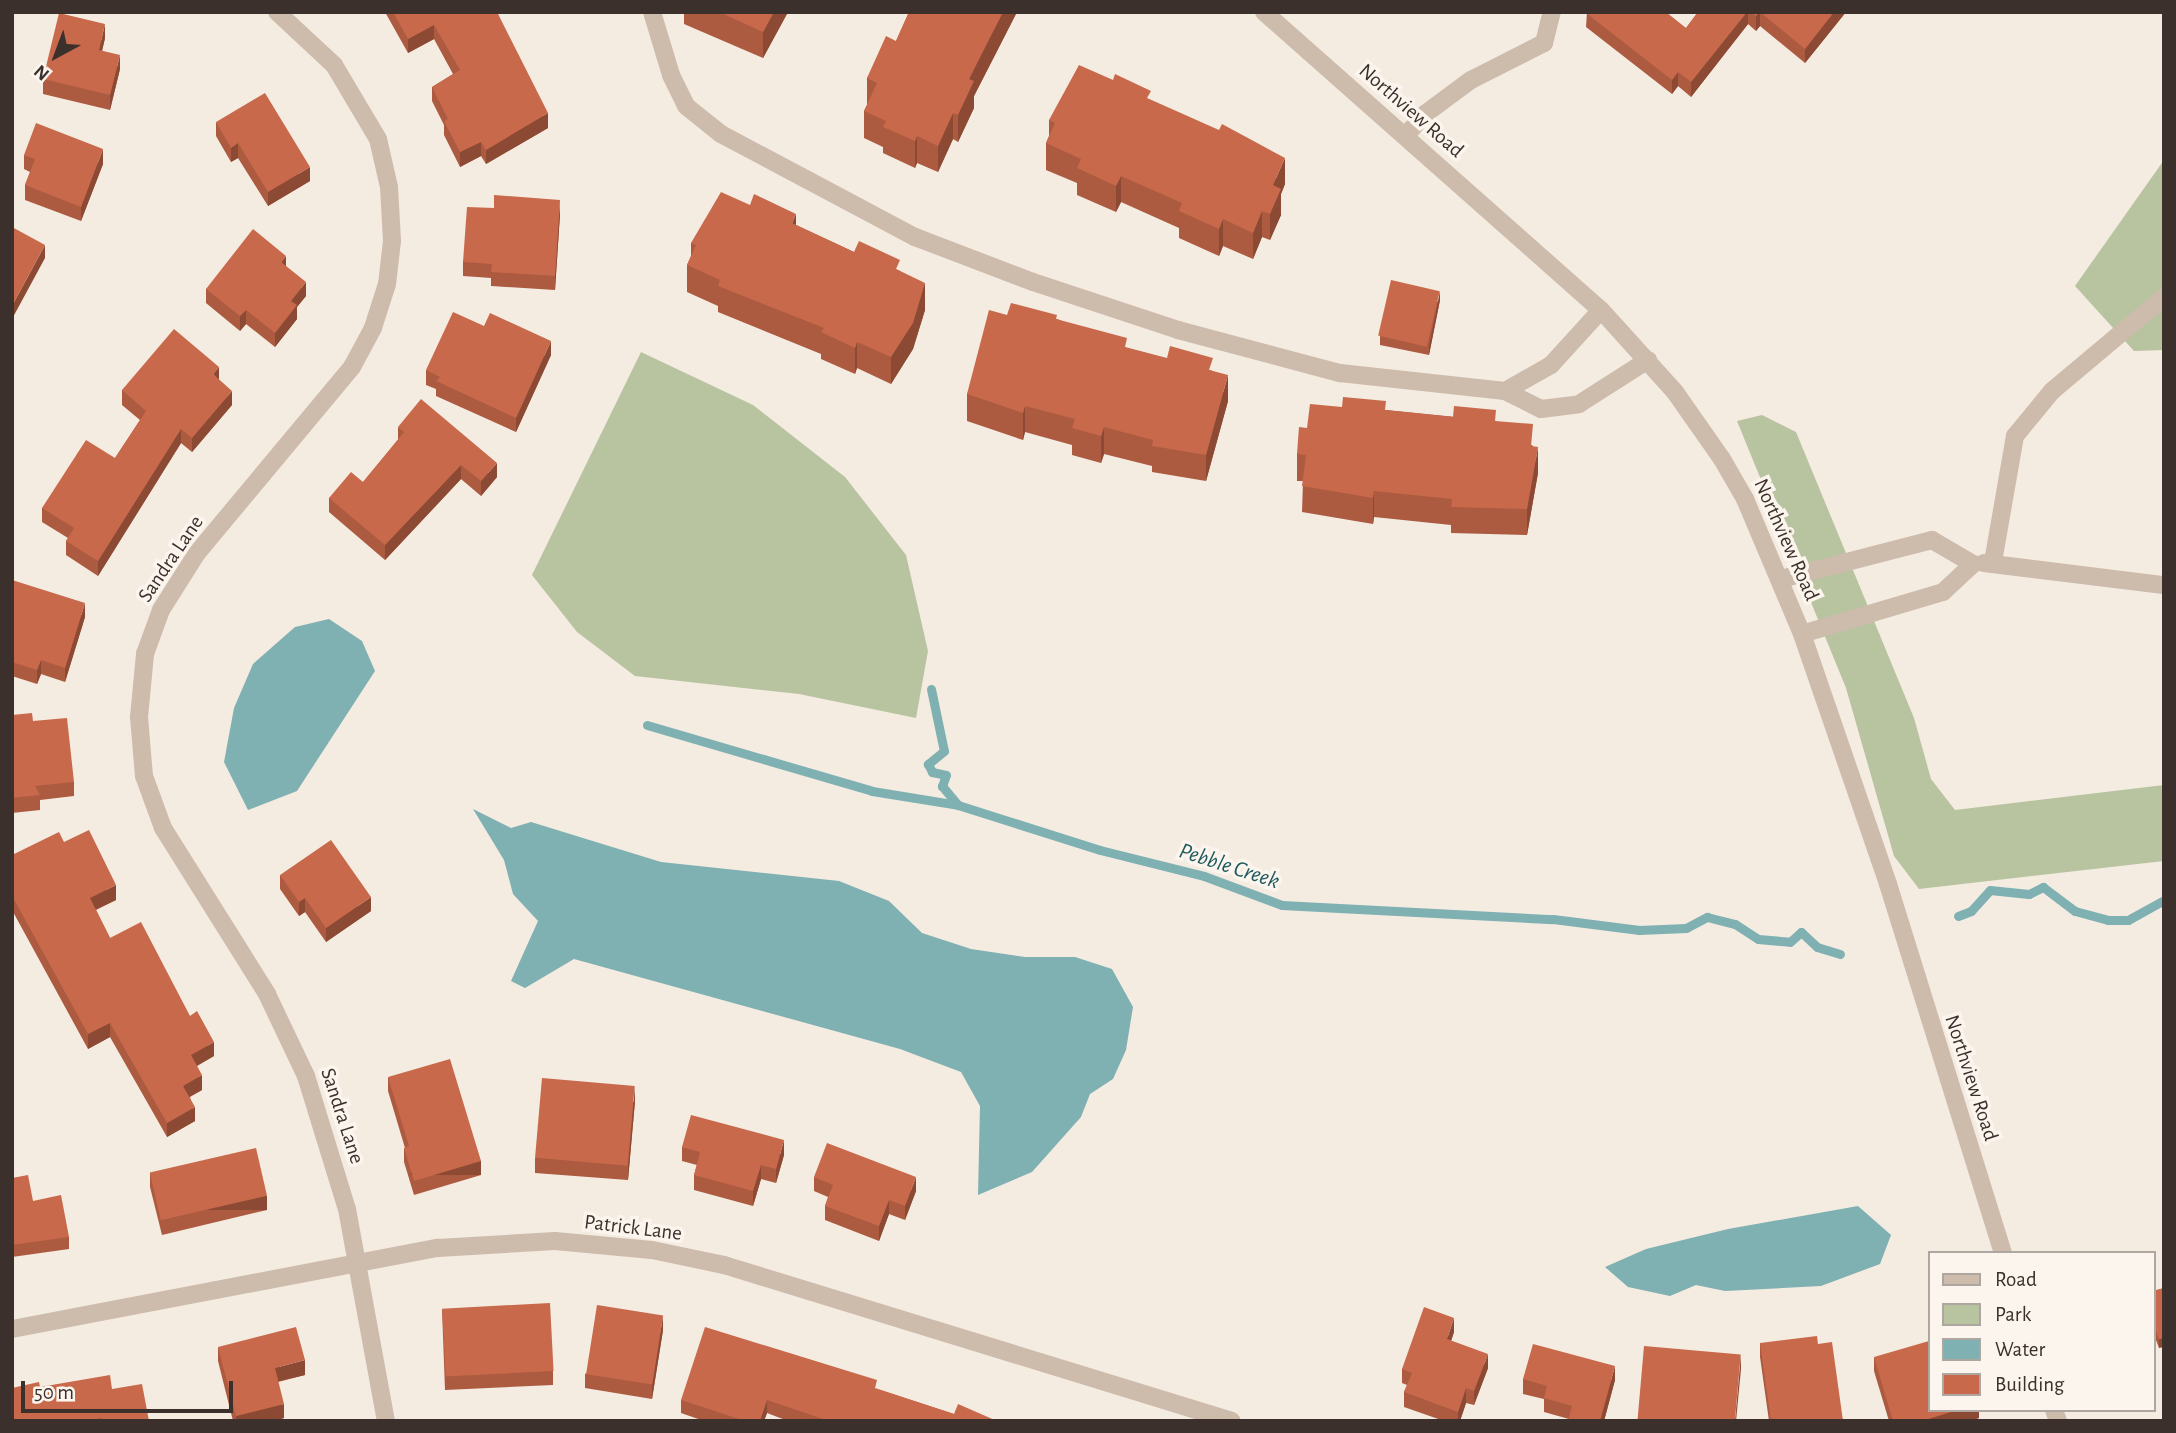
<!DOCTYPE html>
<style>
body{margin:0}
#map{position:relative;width:2176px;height:1433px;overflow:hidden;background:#f4ebe1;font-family:"Alegreya Sans",sans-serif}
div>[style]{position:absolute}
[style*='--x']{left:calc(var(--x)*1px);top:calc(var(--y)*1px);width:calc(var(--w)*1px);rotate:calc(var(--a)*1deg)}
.green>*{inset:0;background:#b8c4a0}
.water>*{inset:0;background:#7fb0b2}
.stream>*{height:9px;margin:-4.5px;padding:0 4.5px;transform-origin:4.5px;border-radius:4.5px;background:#7fb0b2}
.minor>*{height:18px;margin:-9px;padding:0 9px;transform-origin:9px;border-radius:9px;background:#cdbbac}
.wall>*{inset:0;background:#ac5a40}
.shaded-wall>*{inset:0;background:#8c4a34;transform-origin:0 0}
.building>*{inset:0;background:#c8694b;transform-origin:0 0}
span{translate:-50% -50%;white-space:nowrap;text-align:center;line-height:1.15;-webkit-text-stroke:7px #fbf5ee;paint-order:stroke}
.street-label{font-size:21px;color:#3b302b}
.water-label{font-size:23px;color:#1f5a5e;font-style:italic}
.frame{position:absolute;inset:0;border:14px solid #3b302b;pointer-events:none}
.legend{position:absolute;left:1928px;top:1251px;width:228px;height:161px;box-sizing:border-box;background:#fbf5ee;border:2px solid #aea6a0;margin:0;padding:9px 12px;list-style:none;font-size:21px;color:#3b302b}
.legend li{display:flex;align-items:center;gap:14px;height:35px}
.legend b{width:35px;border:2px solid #aea6a0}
.north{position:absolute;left:21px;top:21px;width:70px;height:70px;-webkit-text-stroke:5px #fbf5ee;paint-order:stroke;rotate:221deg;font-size:19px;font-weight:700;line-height:28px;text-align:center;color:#3b302b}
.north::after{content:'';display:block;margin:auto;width:24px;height:32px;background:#3b302b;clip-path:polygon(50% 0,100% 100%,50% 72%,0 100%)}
.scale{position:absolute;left:21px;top:1381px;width:212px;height:32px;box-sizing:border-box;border:4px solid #3b302b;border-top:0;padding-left:9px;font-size:21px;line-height:24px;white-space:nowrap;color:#3b302b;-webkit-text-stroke:5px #fbf5ee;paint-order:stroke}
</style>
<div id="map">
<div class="green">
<i style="clip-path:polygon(2164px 160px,2164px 350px,2134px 351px,2075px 286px)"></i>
<i style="clip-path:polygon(641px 352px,753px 405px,845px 477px,906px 555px,928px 651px,916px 718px,799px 694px,635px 676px,577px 632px,532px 575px)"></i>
<i style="clip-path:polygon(1762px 415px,1796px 432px,1914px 718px,1931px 779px,1955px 810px,2164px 785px,2164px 861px,1919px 889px,1894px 856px,1846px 688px,1737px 421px)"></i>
</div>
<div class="water">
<i style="clip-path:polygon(329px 619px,362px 641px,375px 671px,297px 791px,248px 810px,224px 762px,234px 708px,253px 664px,295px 627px)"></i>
<i style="clip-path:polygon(473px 809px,511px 828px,531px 822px,661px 862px,839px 881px,889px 901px,922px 933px,971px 949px,1025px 957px,1075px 957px,1112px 969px,1133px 1007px,1126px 1050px,1113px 1079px,1090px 1094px,1081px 1117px,1032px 1172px,978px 1195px,980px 1106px,961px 1072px,900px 1049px,574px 959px,525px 988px,511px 981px,538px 921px,513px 894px,504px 860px)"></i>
<i style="clip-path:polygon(1858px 1206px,1891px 1235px,1880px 1264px,1821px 1286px,1725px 1291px,1696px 1285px,1670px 1296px,1628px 1287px,1605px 1267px,1646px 1249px,1728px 1229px)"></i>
</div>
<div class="stream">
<i style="--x:931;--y:689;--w:63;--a:78.2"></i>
<i style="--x:944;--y:751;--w:21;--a:141"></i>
<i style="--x:928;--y:764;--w:9;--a:63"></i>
<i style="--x:932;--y:772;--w:14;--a:12"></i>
<i style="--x:946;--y:775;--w:12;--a:110"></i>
<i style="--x:942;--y:786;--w:25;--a:50"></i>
<i style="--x:647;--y:725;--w:234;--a:16.3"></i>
<i style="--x:872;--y:791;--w:87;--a:9.2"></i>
<i style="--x:958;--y:805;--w:149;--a:17.6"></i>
<i style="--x:1100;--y:850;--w:107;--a:14"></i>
<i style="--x:1204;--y:876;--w:83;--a:20.4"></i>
<i style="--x:1282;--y:905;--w:271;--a:3"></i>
<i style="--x:1553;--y:919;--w:87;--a:7.3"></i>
<i style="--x:1639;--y:930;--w:47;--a:-2.4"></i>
<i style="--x:1686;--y:928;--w:24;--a:-28"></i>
<i style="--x:1707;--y:917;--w:29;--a:14"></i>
<i style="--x:1735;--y:924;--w:27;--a:33"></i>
<i style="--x:1758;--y:939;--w:32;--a:5"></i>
<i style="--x:1790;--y:942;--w:15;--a:-42"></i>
<i style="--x:1801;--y:932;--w:22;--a:43"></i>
<i style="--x:1817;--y:947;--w:24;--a:17"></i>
<i style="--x:1958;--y:916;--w:14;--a:-21"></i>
<i style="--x:1971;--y:911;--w:28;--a:-48"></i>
<i style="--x:1990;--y:890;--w:39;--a:6"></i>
<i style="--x:2029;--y:894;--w:16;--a:-27"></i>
<i style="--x:2043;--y:887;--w:40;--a:37"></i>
<i style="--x:2075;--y:911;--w:34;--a:15"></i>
<i style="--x:2108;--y:920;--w:20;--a:0"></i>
<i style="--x:2128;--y:920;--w:41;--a:-29.1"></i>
</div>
<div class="minor">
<i style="--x:277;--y:12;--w:78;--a:42.9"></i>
<i style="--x:334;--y:65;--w:86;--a:59.3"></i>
<i style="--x:378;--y:139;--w:49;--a:77.1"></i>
<i style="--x:389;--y:187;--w:54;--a:86.8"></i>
<i style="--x:392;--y:241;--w:43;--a:96.6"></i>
<i style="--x:387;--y:284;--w:46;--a:107.7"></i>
<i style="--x:373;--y:328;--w:44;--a:118.3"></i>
<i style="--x:352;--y:367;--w:242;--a:129.8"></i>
<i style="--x:197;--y:553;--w:67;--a:122.3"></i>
<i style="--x:161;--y:610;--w:47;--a:110"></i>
<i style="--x:145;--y:654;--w:63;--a:95.4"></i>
<i style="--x:139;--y:717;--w:59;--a:85.2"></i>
<i style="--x:144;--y:776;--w:55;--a:69.9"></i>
<i style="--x:163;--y:828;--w:196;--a:57.9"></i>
<i style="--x:267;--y:994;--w:91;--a:64.6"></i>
<i style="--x:306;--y:1076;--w:139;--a:72.9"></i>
<i style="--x:347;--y:1209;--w:216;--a:79.6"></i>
<i style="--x:652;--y:12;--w:66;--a:73.2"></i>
<i style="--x:671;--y:75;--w:34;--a:64"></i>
<i style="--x:686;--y:106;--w:45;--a:38.7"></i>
<i style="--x:721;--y:134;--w:220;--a:28"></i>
<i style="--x:915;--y:237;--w:126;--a:20.9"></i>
<i style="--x:1033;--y:282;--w:153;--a:18.3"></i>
<i style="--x:1178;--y:330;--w:168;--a:14.9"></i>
<i style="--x:1340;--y:373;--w:166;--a:6.2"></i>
<i style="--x:1505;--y:391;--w:40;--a:26.6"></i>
<i style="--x:1541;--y:409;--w:38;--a:-7"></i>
<i style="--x:1579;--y:404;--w:82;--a:-32.5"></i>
<i style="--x:1264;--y:12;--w:450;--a:41.5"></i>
<i style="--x:1601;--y:310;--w:110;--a:47.9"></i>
<i style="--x:1675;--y:392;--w:82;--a:55"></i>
<i style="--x:1722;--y:459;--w:46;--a:60.1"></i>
<i style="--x:1745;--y:499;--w:147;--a:67.1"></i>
<i style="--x:1802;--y:634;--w:264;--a:71"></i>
<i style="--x:1888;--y:884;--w:387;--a:72.7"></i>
<i style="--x:1406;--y:135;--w:28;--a:-48"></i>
<i style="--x:1425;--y:114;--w:57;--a:-36.5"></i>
<i style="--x:1471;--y:80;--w:82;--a:-26.9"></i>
<i style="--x:1544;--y:43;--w:32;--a:-76"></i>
<i style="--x:1505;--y:391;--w:53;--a:-29.5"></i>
<i style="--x:1551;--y:365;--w:74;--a:-47.7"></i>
<i style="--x:1993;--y:562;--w:128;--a:-80.1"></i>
<i style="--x:2015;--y:436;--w:58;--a:-50.6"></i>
<i style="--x:2052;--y:391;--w:146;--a:-40"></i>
<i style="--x:1984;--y:563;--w:181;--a:7"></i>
<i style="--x:1781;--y:579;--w:156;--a:-14.5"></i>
<i style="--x:1932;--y:540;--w:48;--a:30.3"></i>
<i style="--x:1973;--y:564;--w:41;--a:137"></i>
<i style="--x:1943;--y:592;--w:147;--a:163.4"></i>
<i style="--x:12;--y:1329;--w:434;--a:-10.8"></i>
<i style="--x:438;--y:1248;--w:117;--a:-3.4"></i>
<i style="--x:555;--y:1241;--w:97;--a:5.3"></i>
<i style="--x:652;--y:1250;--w:74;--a:11.8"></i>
<i style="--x:724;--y:1265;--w:531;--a:17.07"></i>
<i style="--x:2054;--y:1410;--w:12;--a:70"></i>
</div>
<div class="wall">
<i style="clip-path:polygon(385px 12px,497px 12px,548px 128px,486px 164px,481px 156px,460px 167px,444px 135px,444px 125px,432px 101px,432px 87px,453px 74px,434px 39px,408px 53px)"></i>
<i style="clip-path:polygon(684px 12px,788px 12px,763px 58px,684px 24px)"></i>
<i style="clip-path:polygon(909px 12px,1017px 12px,974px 96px,974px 108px,958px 142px,953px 139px,938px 172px,917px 163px,915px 168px,883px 153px,883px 147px,864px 138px,864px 111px,867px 105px,867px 78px,896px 41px)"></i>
<i style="clip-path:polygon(1587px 12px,1686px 28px,1698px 12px,1846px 12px,1805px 63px,1760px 26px,1756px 31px,1748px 24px,1691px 97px,1678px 86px,1672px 94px,1586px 27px)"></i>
<i style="clip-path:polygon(105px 38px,102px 51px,120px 69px,110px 110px,43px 94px,43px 79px)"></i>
<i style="clip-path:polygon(1151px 100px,1285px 184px,1281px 194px,1281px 215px,1270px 240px,1262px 237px,1253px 259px,1223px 246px,1219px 256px,1179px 238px,1179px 228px,1121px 202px,1116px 212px,1077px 195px,1077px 183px,1046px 170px,1046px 143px,1049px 136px,1049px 120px)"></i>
<i style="clip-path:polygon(216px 122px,310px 181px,268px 206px,238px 158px,231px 162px,216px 136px)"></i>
<i style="clip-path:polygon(24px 155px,103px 164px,81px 221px,25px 200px,25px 185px,30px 172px,24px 169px)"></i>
<i style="clip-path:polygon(560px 214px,555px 290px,491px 286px,491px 278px,463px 276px,463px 262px)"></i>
<i style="clip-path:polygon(796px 225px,854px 252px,900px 271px,925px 310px,913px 349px,891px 384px,857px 368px,855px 374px,821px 359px,821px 354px,718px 312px,718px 306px,687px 292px,687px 265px,691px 256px,691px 243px)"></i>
<i style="clip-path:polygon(286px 266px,306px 296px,297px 307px,297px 319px,275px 347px,246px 324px,240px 331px,206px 303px,206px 289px)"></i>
<i style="clip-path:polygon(1440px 300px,1429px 355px,1380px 345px,1380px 336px)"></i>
<i style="clip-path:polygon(1007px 315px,1057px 319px,1127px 348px,1213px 371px,1228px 401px,1206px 481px,1152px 472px,1152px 466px,1104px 454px,1101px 463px,1072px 455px,1072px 445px,1025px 432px,1023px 440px,967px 421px,967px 394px)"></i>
<i style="clip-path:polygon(551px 355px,516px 432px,436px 396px,436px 389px,426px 385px,426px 370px)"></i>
<i style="clip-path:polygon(219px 380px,232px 405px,192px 452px,181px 443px,98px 576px,66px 555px,66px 541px,68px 538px,42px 522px,42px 508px,115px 458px,140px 420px,122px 405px,122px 390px)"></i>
<i style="clip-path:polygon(1342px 407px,1386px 410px,1496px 421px,1533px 446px,1538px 473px,1527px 535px,1451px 533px,1451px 525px,1374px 517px,1373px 524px,1302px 512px,1303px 481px,1297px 481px,1297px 454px)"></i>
<i style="clip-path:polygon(398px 427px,497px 477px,481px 496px,461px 479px,385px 560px,329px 512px,329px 498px,363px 482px,398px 440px)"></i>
<i style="clip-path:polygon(12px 580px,85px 617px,65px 682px,41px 674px,37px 684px,12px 676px)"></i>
<i style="clip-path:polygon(12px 715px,33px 721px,74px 782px,74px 796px,40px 800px,40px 810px,12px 813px)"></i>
<i style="clip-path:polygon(64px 842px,116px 900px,96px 910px,110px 938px,190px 1016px,214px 1056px,197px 1066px,202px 1090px,190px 1097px,195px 1121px,167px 1137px,110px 1037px,88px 1049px,12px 910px,12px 855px)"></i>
<i style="clip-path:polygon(280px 875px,371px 911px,326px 942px,305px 912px,299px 916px,280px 889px)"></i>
<i style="clip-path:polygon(388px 1077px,481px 1175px,414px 1195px,404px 1162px,404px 1148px,405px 1148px,388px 1091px)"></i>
<i style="clip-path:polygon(635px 1101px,628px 1180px,535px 1173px,535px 1158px)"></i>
<i style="clip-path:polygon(682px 1147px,784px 1155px,776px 1183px,761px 1179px,753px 1206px,694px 1190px,694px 1175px,697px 1165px,682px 1161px)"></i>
<i style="clip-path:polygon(150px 1173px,267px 1210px,162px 1235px,150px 1187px)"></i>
<i style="clip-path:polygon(814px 1177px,916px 1191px,905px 1220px,889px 1214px,879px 1241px,825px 1220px,825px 1206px,828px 1197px,814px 1191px)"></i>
<i style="clip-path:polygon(12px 1178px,33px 1201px,69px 1237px,69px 1249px,12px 1257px)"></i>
<i style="clip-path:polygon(2164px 1288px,2159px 1348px,2154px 1335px,2153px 1336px,2153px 1291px)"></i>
<i style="clip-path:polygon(442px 1309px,553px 1371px,553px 1385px,445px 1390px)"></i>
<i style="clip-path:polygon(663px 1330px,652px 1399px,585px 1388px,585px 1374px)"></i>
<i style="clip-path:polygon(1454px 1332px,1451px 1341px,1488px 1368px,1474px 1405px,1466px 1403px,1460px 1421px,1444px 1421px,1404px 1407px,1404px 1392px,1407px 1385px,1402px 1383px,1402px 1369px)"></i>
<i style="clip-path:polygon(1760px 1343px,1818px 1344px,1843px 1421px,1769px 1421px,1760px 1357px)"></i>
<i style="clip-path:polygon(218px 1347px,305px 1375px,278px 1382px,284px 1418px,274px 1421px,233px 1421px,218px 1361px)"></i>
<i style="clip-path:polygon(1874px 1357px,1979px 1410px,1979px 1418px,1969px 1421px,1889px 1421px,1874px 1371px)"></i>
<i style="clip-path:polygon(1523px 1379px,1615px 1380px,1604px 1421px,1568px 1421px,1569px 1419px,1544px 1412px,1544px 1399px,1523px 1394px)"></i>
<i style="clip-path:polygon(40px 1387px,112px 1389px,149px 1421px,12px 1421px)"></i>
<i style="clip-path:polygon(877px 1389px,954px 1414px,997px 1421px,788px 1421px,767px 1413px,764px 1421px,704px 1421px,681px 1413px,681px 1400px)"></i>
</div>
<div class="shaded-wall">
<i style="clip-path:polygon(774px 12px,788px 12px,763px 58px,763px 32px)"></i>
<i style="clip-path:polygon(1003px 12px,1017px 12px,974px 96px,974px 108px,958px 142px,958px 115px,969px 79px)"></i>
<i style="clip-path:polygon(1747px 12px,1748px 12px,1748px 24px,1691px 97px,1691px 82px)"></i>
<i style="clip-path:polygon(1760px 12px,1760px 26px,1756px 31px,1756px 16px)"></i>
<i style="clip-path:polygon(1834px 12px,1846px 12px,1805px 63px,1805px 49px)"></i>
<i style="clip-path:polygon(105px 24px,105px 38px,99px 64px,99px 50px)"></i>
<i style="clip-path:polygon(434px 25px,434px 39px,408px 53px,408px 39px)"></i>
<i style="clip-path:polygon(120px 55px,120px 69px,110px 110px,110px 95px)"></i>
<i style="clip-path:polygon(1678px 72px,1678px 86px,1672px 94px,1672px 80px)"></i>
<i style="clip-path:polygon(548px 113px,548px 128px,486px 164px,486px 150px)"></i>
<i style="clip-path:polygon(953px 113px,953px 139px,938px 172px,938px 146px)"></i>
<i style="clip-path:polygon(917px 136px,917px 163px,915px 168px,915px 141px)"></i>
<i style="clip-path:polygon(481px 142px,481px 156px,460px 167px,460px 152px)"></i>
<i style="clip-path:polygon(238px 143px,238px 158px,231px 162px,231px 148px)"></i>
<i style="clip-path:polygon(103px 149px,103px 164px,81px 221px,81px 207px)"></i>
<i style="clip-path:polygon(1285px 158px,1285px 184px,1281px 194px,1281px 215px,1270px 240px,1270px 214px,1273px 185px)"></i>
<i style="clip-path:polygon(310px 167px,310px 181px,268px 206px,268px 192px)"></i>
<i style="clip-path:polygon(1121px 176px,1121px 202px,1116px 212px,1116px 186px)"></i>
<i style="clip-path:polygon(560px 200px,560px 214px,555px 290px,555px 276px)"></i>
<i style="clip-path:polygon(1262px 211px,1262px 237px,1253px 259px,1253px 233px)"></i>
<i style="clip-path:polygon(796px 214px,796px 240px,792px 223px)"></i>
<i style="clip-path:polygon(1223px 219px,1223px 246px,1219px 256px,1219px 229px)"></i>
<i style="clip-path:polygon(45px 245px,45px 258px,12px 319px,12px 306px)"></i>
<i style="clip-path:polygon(286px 256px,286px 270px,281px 262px)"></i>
<i style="clip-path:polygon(306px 282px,306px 296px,297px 307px,297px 319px,275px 347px,275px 333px,291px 301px)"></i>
<i style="clip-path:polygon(925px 283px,925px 310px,913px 349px,891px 384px,891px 357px)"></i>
<i style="clip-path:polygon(1440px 291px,1440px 300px,1429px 355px,1429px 346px)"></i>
<i style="clip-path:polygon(246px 310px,246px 324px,240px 331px,240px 316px)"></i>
<i style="clip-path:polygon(551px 341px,551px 355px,516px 432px,516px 418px)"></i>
<i style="clip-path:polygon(857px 342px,857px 368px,855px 374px,855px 348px)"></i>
<i style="clip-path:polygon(219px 367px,219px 382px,213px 374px)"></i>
<i style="clip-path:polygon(1228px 375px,1228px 401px,1206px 481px,1206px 455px)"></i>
<i style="clip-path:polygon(232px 391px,232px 405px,192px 452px,192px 438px)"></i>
<i style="clip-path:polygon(1025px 406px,1025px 432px,1023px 440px,1023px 413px)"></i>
<i style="clip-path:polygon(1104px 427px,1104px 454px,1101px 463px,1101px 436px)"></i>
<i style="clip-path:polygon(181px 429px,181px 443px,98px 576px,98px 561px)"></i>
<i style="clip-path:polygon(1538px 447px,1538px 473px,1527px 535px,1527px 509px)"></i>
<i style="clip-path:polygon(497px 463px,497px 477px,481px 496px,481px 481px)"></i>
<i style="clip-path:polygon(461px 465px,461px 479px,385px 560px,385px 545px)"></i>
<i style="clip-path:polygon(1374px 491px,1374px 517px,1373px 524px,1373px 498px)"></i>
<i style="clip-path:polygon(85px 603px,85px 617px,65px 682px,65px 668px)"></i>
<i style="clip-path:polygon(41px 660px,41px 674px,37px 684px,37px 670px)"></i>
<i style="clip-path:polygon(116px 885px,116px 900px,90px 912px,90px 898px)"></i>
<i style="clip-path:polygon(371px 897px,371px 911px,326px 942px,326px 928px)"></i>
<i style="clip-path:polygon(305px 898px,305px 912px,299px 916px,299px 902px)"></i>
<i style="clip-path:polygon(110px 1023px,110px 1037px,88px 1049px,88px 1034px)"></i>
<i style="clip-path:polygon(214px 1042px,214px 1056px,191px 1069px,191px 1055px)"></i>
<i style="clip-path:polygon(202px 1075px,202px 1090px,183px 1100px,183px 1086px)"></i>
<i style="clip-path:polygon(635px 1086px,635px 1101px,628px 1180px,628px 1166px)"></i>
<i style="clip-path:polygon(195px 1107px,195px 1121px,167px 1137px,167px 1123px)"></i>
<i style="clip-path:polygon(784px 1140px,784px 1155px,776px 1183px,776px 1169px)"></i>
<i style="left:481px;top:1161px;width:14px;height:70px;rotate:90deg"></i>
<i style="clip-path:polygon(761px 1165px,761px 1179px,753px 1206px,753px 1191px)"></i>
<i style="clip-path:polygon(916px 1177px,916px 1191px,905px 1220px,905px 1206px)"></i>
<i style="left:267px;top:1196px;width:14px;height:108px;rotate:90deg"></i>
<i style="clip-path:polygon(889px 1200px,889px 1214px,879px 1241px,879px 1226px)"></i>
<i style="clip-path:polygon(663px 1316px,663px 1330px,652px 1399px,652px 1385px)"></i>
<i style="clip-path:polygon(1454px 1318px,1454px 1332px,1447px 1353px,1447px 1339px)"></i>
<i style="clip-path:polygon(2164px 1337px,2164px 1347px,2159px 1348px,2159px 1339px)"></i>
<i style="clip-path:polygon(1488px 1354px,1488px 1368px,1474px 1405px,1474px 1391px)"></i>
<i style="clip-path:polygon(1741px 1354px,1741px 1369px,1736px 1421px,1735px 1421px)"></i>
<i style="clip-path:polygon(305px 1360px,305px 1375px,275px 1382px,275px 1368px)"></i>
<i style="clip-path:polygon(1615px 1366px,1615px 1380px,1604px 1421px,1600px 1421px)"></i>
<i style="clip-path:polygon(1466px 1388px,1466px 1403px,1460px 1421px,1458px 1421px,1458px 1412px)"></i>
<i style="clip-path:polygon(767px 1400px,767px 1413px,764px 1421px,760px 1421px)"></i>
<i style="clip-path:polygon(284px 1404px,284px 1418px,274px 1421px,236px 1421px,236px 1416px)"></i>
<i style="clip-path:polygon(1957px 1410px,1979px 1410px,1979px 1418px,1969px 1421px,1922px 1421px)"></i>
</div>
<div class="building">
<i style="clip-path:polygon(393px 12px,497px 12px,548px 113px,486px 150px,481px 142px,460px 152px,444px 121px,448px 119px,432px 87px,460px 70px,434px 25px,408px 39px)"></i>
<i style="clip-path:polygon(719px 12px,774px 12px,763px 32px)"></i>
<i style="clip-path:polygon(909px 12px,1003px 12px,969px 79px,974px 81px,958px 115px,953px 113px,938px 146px,917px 136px,915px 141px,883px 127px,886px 121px,864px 111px,877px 83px,867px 78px,886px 36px,896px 41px)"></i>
<i style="clip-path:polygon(1666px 12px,1686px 28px,1698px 12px,1747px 12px,1691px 82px,1678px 72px,1672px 80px,1586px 13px)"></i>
<i style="clip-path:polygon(1751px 12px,1759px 12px,1756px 16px)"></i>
<i style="clip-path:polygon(1760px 12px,1834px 12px,1805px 49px)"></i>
<i style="clip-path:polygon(59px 13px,105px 24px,99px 50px,120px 55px,110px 95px,43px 79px)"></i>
<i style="clip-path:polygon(1079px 65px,1113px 80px,1115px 74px,1151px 91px,1147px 98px,1219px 130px,1222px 124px,1285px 158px,1273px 185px,1281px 189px,1270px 214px,1262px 211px,1253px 233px,1223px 219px,1219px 229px,1179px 211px,1182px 203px,1121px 176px,1116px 186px,1077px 168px,1081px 159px,1046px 143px,1055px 123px,1049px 120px)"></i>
<i style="clip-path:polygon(265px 93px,310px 167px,268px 192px,238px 143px,231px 148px,216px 122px)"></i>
<i style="clip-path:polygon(36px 123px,103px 149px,81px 207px,25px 185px,35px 159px,24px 155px)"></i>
<i style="clip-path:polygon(721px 192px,750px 205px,754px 194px,796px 214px,792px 223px,854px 252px,859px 241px,900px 260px,896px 269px,925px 283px,913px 323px,891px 357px,857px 342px,855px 348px,821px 332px,824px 328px,718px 286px,720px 280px,687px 265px,696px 245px,691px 243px)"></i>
<i style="clip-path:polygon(494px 195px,560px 200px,555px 276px,491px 272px,492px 264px,463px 262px,467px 207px,494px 208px)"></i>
<i style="clip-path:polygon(12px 227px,45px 245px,12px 306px)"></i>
<i style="clip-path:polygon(253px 229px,286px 256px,281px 262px,306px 282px,291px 301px,297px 305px,275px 333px,246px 310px,240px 316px,206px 289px)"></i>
<i style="left:1391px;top:280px;width:50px;height:57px;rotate:13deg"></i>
<i style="clip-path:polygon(1011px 303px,1057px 315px,1056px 319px,1127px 338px,1125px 347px,1167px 358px,1170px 346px,1213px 358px,1209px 370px,1228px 375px,1206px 455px,1152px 446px,1153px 440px,1104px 427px,1101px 436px,1072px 428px,1075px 419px,1025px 406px,1023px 413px,967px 394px,989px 310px,1007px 315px)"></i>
<i style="clip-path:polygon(453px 312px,484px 326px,490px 313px,551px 341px,516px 418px,436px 381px,440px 377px,426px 370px)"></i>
<i style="clip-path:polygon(174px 329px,219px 367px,213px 374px,232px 391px,192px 438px,181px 429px,98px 561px,66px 541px,74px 528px,42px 508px,86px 440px,115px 458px,146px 411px,122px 390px)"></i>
<i style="clip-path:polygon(1343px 397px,1386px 401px,1385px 410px,1453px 417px,1454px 406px,1496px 410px,1495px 421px,1533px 424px,1531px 446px,1538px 447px,1527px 509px,1451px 507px,1452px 499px,1374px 491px,1373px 498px,1302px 486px,1306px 455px,1297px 454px,1298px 440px,1299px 427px,1307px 428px,1310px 404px,1342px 407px)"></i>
<i style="clip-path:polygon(421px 399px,497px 463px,481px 481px,461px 465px,385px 545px,329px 498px,351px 472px,363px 482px,404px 432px,398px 427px)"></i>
<i style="clip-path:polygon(12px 580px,85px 603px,65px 668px,41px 660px,37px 670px,12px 662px)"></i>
<i style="clip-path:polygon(32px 713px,33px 721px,67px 718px,74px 782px,35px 786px,40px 795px,12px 798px,12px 715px)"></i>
<i style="clip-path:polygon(89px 830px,116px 885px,90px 898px,110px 938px,141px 922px,190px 1016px,197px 1011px,214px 1042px,191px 1055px,202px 1075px,183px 1086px,195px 1107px,167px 1123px,110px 1023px,88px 1034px,12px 896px,12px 855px,59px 832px,64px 842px)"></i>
<i style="clip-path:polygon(331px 840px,371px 897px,326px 928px,305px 898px,299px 902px,280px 875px)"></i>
<i style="clip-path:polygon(450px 1059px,481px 1161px,414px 1181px,404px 1148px,409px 1146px,388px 1077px)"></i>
<i style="left:542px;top:1078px;width:93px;height:80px;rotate:5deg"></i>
<i style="clip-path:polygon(691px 1115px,784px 1140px,776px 1169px,761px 1165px,753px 1191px,694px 1175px,700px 1152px,682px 1147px)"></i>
<i style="clip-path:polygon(827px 1143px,916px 1177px,905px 1206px,889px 1200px,879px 1226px,825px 1206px,833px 1185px,814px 1177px)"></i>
<i style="left:256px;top:1148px;width:49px;height:109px;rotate:77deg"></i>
<i style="clip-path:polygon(28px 1175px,33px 1201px,61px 1195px,69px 1237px,12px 1245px,12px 1178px)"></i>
<i style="clip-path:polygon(2164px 1288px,2164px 1337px,2159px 1339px,2154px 1326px,2153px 1326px,2153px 1299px,2154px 1299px,2153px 1291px)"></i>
<i style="left:550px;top:1303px;width:68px;height:108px;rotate:87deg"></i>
<i style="left:597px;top:1305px;width:67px;height:70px;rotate:9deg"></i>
<i style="clip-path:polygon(1424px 1307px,1454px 1318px,1447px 1339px,1488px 1354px,1474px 1391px,1466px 1388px,1458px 1412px,1404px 1392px,1412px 1373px,1402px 1369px)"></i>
<i style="clip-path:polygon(296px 1327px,305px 1360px,275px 1368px,284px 1404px,236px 1416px,218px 1347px)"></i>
<i style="clip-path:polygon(705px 1327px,877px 1380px,875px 1388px,954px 1414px,958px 1404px,997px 1421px,829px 1421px,767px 1400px,760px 1421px,745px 1421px,681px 1400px)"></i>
<i style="clip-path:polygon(1817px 1336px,1818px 1344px,1832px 1342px,1843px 1421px,1771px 1421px,1760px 1343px)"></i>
<i style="clip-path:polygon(1929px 1341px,1929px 1410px,1957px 1410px,1922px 1421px,1893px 1421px,1874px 1357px)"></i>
<i style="clip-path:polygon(1533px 1344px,1615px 1366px,1600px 1421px,1568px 1421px,1572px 1406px,1544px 1398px,1547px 1386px,1523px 1379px)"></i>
<i style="left:1644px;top:1346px;width:97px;height:75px;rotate:5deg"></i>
<i style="clip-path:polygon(110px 1375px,112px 1389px,142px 1384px,149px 1421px,102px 1421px,102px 1418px,86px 1421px,12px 1421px,12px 1388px,39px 1382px,40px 1387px)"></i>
</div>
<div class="street-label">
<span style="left:1411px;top:111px;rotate:41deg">Northview Road</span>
<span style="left:1786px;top:540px;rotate:66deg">Northview Road</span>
<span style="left:171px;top:559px;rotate:-56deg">Sandra Lane</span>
<span style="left:1971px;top:1078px;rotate:72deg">Northview Road</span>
<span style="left:342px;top:1116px;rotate:72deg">Sandra Lane</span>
<span style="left:633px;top:1228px;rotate:7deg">Patrick Lane</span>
</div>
<div class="water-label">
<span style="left:1229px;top:867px;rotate:18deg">Pebble Creek</span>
</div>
<div class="frame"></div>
<ul class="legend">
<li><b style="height:9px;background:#cdbbac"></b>Road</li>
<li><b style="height:19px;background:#b8c4a0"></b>Park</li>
<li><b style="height:19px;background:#7fb0b2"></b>Water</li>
<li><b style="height:19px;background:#c8694b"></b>Building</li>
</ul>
<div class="north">N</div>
<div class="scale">50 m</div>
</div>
